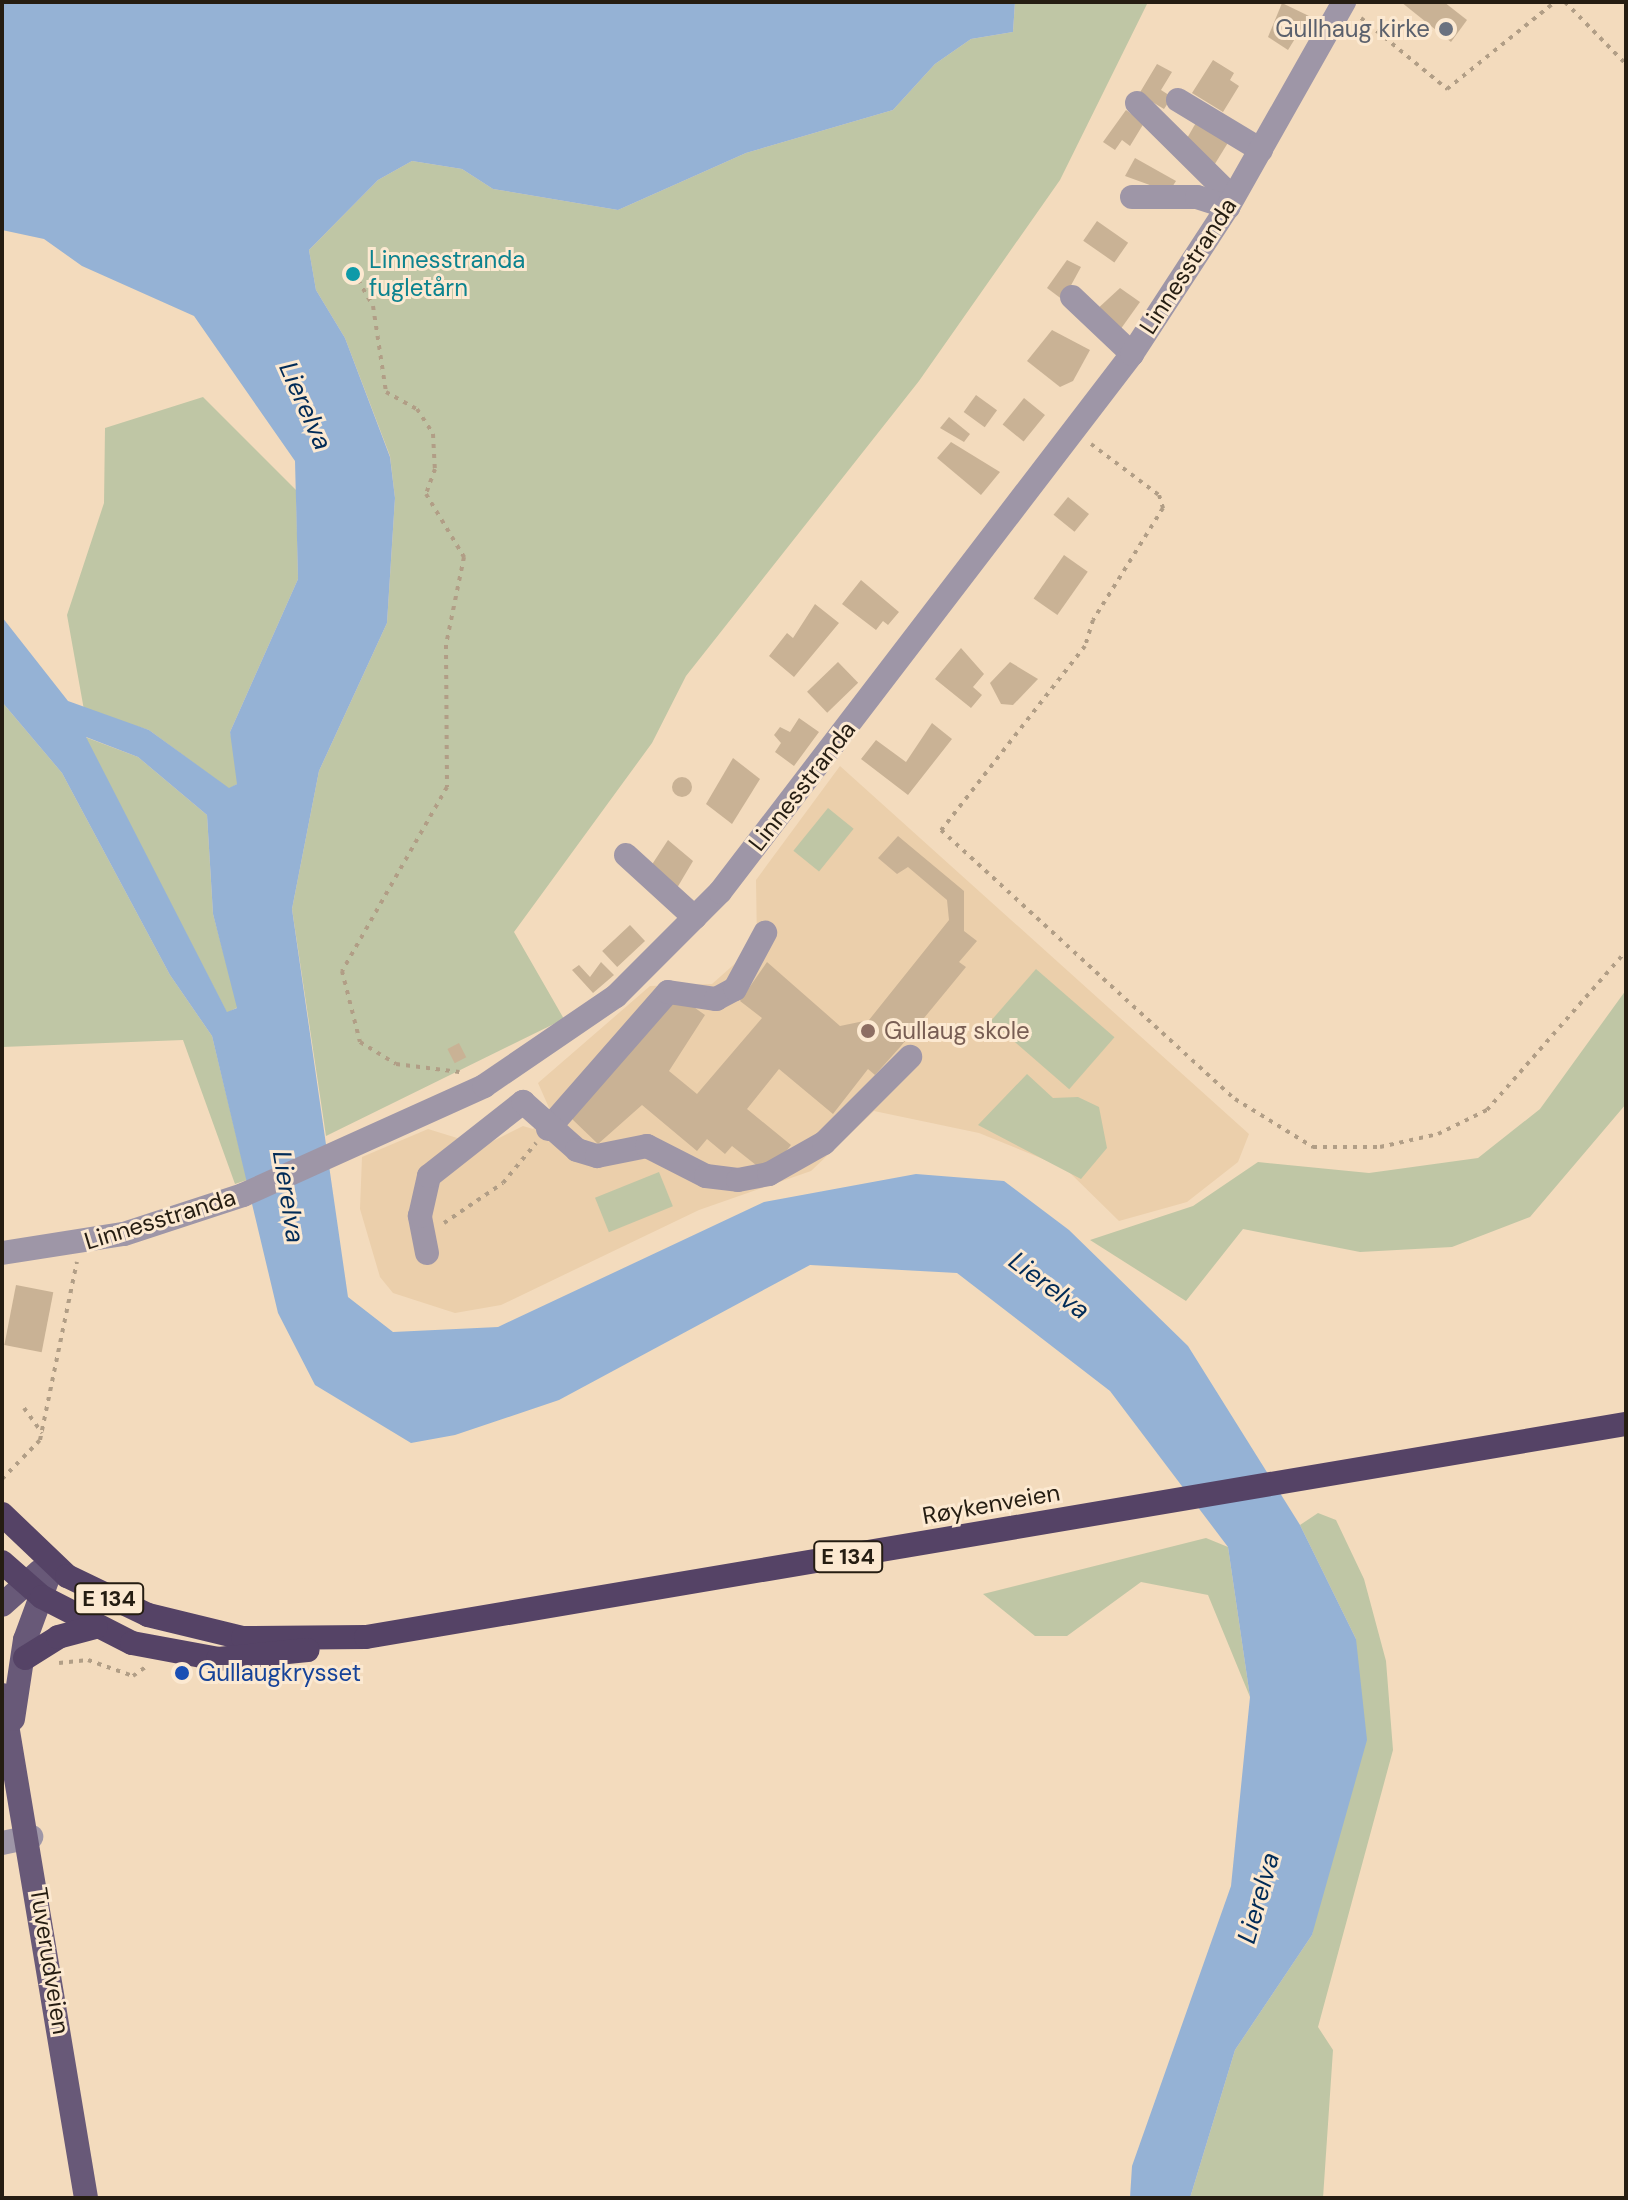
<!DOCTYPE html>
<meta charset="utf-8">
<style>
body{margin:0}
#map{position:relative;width:1628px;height:2200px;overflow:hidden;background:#f3dbbd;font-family:"DM Sans",sans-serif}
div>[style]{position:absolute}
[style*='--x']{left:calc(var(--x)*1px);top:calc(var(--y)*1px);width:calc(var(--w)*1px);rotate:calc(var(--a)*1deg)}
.built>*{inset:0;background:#ebcfab}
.green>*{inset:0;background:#bfc6a5;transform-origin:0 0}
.water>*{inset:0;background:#95b2d5}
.building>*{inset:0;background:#c9b295;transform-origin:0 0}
.round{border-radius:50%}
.path>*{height:4px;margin-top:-2px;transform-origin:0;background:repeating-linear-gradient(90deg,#b19e86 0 4px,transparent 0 10px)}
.minor>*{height:24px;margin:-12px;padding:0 12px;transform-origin:12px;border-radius:12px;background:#9e96a7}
.major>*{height:24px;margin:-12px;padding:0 12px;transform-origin:12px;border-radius:12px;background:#685978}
.highway>*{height:24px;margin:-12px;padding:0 12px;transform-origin:12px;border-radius:12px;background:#554366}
.dots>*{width:22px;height:22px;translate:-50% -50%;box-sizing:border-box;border:4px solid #fce9d1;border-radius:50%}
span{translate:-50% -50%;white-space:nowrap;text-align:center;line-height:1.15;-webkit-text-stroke:6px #fce9d1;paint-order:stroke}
.shield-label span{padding:2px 6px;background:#fce9d1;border:2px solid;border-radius:6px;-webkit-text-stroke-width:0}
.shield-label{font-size:22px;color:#251d12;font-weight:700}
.worship-label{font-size:24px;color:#5b616d}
.right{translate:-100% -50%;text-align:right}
.culture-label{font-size:24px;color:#0d838f}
.left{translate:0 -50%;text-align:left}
.street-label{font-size:24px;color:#251d12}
.education-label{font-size:24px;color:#785e54}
.transit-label{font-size:24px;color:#164399}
.water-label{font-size:26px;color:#012b57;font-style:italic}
.frame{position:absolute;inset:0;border:4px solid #251d12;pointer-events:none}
</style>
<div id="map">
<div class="built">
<i style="clip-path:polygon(840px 766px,1249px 1134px,1238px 1162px,1187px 1202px,1119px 1221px,1065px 1168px,979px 1133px,874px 1111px,811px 1171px,699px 1210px,501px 1305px,455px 1313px,393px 1293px,380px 1277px,360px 1209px,362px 1157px,428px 1129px,483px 1146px,523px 1126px,533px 1129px,550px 1110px,538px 1083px,650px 986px,712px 984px,757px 944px,756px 880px)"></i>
</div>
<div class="green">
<i style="clip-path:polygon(1015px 2px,1148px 2px,1060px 180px,919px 381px,686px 676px,652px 743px,514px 932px,564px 1019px,326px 1136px,292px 909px,319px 771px,387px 623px,395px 498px,390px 456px,345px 338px,316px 290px,309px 250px,378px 180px,412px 161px,462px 169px,493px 189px,618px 210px,746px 153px,893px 110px,935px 64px,971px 39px,1013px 32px)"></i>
<i style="clip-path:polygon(203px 397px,296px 490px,298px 579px,230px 732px,238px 764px,237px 784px,229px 789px,149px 730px,84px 710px,67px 615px,104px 503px,105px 428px)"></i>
<i style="clip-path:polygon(2px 702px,62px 773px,170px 975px,212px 1036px,247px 1180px,235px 1184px,183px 1040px,2px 1047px)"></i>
<i style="clip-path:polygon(85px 737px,138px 757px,207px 815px,213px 914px,238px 1007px,227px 1013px)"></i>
<i style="left:828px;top:808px;width:33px;height:55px;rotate:39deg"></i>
<i style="left:1036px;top:969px;width:104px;height:69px;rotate:41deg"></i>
<i style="clip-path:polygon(1626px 990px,1626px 1104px,1530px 1217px,1452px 1247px,1360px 1252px,1243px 1229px,1186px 1301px,1090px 1240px,1193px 1206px,1258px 1162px,1369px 1173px,1478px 1158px,1540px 1109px)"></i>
<i style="clip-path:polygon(1027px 1074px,1053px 1098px,1078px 1097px,1099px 1107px,1107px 1148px,1081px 1179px,978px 1125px)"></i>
<i style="left:659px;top:1172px;width:37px;height:69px;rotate:68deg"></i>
<i style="clip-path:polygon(1318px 1513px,1336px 1520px,1364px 1579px,1386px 1661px,1393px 1750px,1318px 2027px,1333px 2050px,1323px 2198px,1190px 2198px,1235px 2050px,1312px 1935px,1356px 1639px,1300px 1525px)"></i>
<i style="clip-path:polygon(1206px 1538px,1228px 1547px,1250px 1697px,1208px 1595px,1141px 1582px,1067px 1636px,1035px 1636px,983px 1594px)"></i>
</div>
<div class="water">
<i style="clip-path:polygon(evenodd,2px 2px,1015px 2px,1013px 32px,971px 39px,935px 64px,893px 110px,746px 153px,618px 210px,493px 189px,462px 169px,412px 161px,378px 180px,309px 250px,316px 290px,345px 338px,390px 457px,395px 498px,387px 623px,319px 771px,292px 909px,348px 1297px,393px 1332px,498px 1327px,764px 1202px,916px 1174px,1004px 1181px,1069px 1230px,1188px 1346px,1300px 1525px,1356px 1639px,1367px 1740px,1312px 1935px,1235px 2050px,1190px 2198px,1130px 2198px,1132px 2166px,1231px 1886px,1250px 1697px,1228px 1547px,1110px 1391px,957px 1273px,810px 1265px,559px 1400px,455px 1435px,411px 1443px,315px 1385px,278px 1313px,212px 1036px,170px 975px,62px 773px,2px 702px,2px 617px,68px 701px,149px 730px,229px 788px,237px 784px,230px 732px,298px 579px,295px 461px,194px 316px,82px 266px,44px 239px,2px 230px,2px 2px,86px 737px,138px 757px,207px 815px,213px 914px,237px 1008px,227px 1012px,86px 737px)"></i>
</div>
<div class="building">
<i style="clip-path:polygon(1401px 2px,1444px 2px,1467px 20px,1451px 42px)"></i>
<i style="clip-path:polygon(1282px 3px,1309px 16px,1288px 50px,1268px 37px)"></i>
<i style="clip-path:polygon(1213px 60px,1234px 73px,1230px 80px,1239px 86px,1223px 112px,1192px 93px)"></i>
<i style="clip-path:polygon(1157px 64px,1172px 72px,1161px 90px,1172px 97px,1164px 109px,1139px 94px)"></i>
<i style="clip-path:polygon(1126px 110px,1144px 123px,1130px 146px,1122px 140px,1115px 150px,1103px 142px)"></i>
<i style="clip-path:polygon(1197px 121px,1229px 141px,1213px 167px,1186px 140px)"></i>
<i style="clip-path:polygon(1135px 158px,1176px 181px,1169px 192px,1125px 176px)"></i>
<i style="left:1097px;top:221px;width:38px;height:24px;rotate:35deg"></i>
<i style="clip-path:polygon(1067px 260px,1081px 267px,1063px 300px,1047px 288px)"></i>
<i style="left:355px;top:263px;width:16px;height:16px;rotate:55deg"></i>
<i style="clip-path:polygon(1120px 288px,1140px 302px,1120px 330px,1094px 312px)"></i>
<i style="clip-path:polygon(1052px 330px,1090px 350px,1073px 381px,1060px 387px,1027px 361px)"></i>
<i style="left:976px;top:395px;width:26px;height:21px;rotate:36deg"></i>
<i style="left:1024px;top:398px;width:27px;height:34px;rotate:39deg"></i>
<i style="clip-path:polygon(949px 417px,970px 434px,964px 442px,940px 428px)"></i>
<i style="clip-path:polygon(951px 442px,1000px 472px,981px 495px,937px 458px)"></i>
<i style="left:1068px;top:497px;width:27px;height:23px;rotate:39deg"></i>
<i style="left:1064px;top:555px;width:29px;height:53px;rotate:35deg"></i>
<i style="clip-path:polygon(861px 580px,899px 612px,888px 625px,883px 621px,876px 630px,842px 604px)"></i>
<i style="clip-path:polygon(815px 604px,839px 623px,794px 677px,769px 656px,787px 633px,793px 638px)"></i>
<i style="clip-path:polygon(961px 648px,984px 674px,973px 687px,982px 695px,971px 708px,935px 679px)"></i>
<i style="left:838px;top:662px;width:29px;height:43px;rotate:46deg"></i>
<i style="clip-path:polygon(1010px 662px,1038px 679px,1013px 705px,1001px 704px,990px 683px)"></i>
<i style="clip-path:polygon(799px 718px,819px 732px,794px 766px,775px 752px,781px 743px,774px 735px,780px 727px,790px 732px)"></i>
<i style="clip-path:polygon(932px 723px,952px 739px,908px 795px,861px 759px,876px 740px,906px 762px)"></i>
<i style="clip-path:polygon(733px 758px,760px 779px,732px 824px,706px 804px)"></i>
<i class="round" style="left:672px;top:777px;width:20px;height:20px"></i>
<i style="clip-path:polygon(898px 836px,964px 891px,964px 931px,977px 941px,959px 962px,966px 967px,901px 1046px,875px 1075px,868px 1069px,833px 1114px,779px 1069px,747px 1109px,791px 1145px,773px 1168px,761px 1169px,732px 1146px,725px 1154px,707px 1139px,697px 1151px,642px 1105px,598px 1144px,571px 1118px,674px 993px,705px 1015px,669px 1071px,697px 1094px,762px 1018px,740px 1001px,767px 962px,840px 1026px,869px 1020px,949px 920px,947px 900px,908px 867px,897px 874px,878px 858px)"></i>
<i style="clip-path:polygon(668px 840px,693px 861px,677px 888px,651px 866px)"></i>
<i style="left:630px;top:925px;width:22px;height:38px;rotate:47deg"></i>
<i style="clip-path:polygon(601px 962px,614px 975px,593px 993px,572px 970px,579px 965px,590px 977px)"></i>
<i style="left:459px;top:1043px;width:16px;height:13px;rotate:63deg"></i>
<i style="left:16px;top:1285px;width:38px;height:61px;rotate:11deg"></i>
</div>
<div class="path">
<i style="--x:1565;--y:2;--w:87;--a:45.5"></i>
<i style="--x:1361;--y:18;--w:112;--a:39.5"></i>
<i style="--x:1447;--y:89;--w:139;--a:-38.9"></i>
<i style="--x:358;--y:280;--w:30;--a:60"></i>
<i style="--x:373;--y:306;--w:87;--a:81.4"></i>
<i style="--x:386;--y:392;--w:35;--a:29"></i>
<i style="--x:417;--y:409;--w:30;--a:57"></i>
<i style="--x:433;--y:434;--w:35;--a:87"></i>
<i style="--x:435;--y:469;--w:27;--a:110"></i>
<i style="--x:426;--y:494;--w:74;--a:58.9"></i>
<i style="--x:464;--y:557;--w:90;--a:101.6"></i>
<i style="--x:446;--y:645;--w:142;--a:89.6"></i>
<i style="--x:447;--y:787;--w:212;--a:119.7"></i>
<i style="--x:342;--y:971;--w:73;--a:75.8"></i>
<i style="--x:360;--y:1042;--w:42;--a:31.4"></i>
<i style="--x:396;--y:1064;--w:64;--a:7.2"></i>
<i style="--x:1091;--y:444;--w:85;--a:36.9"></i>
<i style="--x:1159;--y:495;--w:14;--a:73"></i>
<i style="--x:1163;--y:508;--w:132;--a:122"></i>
<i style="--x:1093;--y:620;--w:27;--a:107"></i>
<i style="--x:1085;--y:646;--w:234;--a:128"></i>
<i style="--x:941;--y:830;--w:398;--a:42.5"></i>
<i style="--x:1235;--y:1099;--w:92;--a:31.6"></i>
<i style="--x:1313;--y:1147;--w:67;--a:0"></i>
<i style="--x:1380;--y:1147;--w:59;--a:-12.6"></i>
<i style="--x:1438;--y:1134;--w:55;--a:-26.1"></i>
<i style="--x:1487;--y:1110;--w:211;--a:-48.8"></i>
<i style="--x:444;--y:1223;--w:71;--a:-34.1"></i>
<i style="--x:503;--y:1183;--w:52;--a:-50.5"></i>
<i style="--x:24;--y:1408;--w:31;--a:54"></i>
<i style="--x:2;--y:1479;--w:54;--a:-45.7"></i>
<i style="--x:40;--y:1440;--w:182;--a:-78.3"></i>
<i style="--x:59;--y:1663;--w:29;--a:-6"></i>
<i style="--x:88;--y:1660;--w:48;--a:19.6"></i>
<i style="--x:133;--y:1676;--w:17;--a:-36"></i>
</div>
<div class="minor">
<i style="--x:1178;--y:100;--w:97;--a:31.1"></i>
<i style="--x:1137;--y:103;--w:134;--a:44.7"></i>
<i style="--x:1132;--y:197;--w:65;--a:0"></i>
<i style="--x:1197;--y:197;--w:33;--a:18"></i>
<i style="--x:1072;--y:297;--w:83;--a:43.5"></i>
<i style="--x:626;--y:855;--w:93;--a:42.4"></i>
<i style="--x:548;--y:1129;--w:182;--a:-48.8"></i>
<i style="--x:668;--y:992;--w:49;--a:8.3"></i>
<i style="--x:716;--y:999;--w:21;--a:-28"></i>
<i style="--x:735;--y:989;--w:64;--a:-61.8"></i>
<i style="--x:2;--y:1253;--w:123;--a:-8.9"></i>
<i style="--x:124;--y:1234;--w:125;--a:-18.1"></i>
<i style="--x:243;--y:1195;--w:265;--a:-24.3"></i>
<i style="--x:484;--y:1086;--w:160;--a:-34.3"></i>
<i style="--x:616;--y:996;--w:147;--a:-45"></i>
<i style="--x:720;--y:892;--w:678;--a:-52.56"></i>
<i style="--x:1132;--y:354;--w:176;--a:-56.9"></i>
<i style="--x:1228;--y:207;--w:236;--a:-60.5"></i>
<i style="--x:427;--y:1253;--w:38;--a:-101"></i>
<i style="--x:420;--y:1216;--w:41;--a:-77.3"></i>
<i style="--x:429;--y:1176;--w:120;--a:-38.2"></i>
<i style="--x:523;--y:1102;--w:72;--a:41.6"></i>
<i style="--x:577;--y:1150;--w:21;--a:17"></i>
<i style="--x:597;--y:1156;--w:51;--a:-11.3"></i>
<i style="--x:647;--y:1146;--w:66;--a:27"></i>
<i style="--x:706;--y:1176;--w:32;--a:7"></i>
<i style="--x:738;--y:1180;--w:32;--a:-11"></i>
<i style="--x:769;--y:1174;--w:63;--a:-29.4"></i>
<i style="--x:824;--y:1143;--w:122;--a:-45"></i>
<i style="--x:2;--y:1843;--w:30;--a:-12"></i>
</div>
<div class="major">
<i style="--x:2;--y:1605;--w:51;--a:-41.8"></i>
<i style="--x:2;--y:1695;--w:510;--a:80.52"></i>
<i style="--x:13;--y:1719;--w:80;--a:-81.4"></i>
<i style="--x:25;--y:1640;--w:81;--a:-69.8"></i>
</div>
<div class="highway">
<i style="--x:2;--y:1514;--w:90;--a:43.6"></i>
<i style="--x:67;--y:1576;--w:90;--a:25.7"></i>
<i style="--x:148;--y:1615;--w:98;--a:13.6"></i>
<i style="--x:243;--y:1638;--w:123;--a:-0.5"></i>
<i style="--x:366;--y:1637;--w:1278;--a:-9.6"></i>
<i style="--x:2;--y:1562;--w:53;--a:41.2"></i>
<i style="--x:42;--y:1597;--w:101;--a:27.1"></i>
<i style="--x:132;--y:1643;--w:87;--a:10.5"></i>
<i style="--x:218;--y:1659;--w:90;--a:-5.7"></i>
<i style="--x:25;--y:1658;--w:39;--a:-32"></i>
<i style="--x:58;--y:1637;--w:39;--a:-15"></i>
</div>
<div class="dots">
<i style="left:1446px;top:29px;background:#6b7280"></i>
<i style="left:353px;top:274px;background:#0f9aa8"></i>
<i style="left:868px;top:1031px;background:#8d6e63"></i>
<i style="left:182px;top:1673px;background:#1a4fb4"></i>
</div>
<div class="shield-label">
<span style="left:848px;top:1557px">E 134</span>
<span style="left:109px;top:1599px">E 134</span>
</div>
<div class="worship-label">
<span class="right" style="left:1430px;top:29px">Gullhaug kirke</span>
</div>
<div class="culture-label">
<span class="left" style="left:369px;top:274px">Linnesstranda<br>fugletårn</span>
</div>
<div class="street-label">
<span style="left:1188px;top:266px;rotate:-57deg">Linnesstranda</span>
<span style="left:802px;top:786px;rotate:-52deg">Linnesstranda</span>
<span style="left:160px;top:1219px;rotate:-17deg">Linnesstranda</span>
<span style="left:991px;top:1504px;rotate:-10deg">Røykenveien</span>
<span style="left:50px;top:1961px;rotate:81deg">Tuverudveien</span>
</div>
<div class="education-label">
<span class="left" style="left:884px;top:1031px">Gullaug skole</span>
</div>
<div class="transit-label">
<span class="left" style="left:198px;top:1673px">Gullaugkrysset</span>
</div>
<div class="water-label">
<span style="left:305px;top:406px;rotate:66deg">Lierelva</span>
<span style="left:288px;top:1197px;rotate:81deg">Lierelva</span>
<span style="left:1049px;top:1286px;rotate:37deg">Lierelva</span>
<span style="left:1259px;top:1898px;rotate:-74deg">Lierelva</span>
</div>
<div class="frame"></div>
</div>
